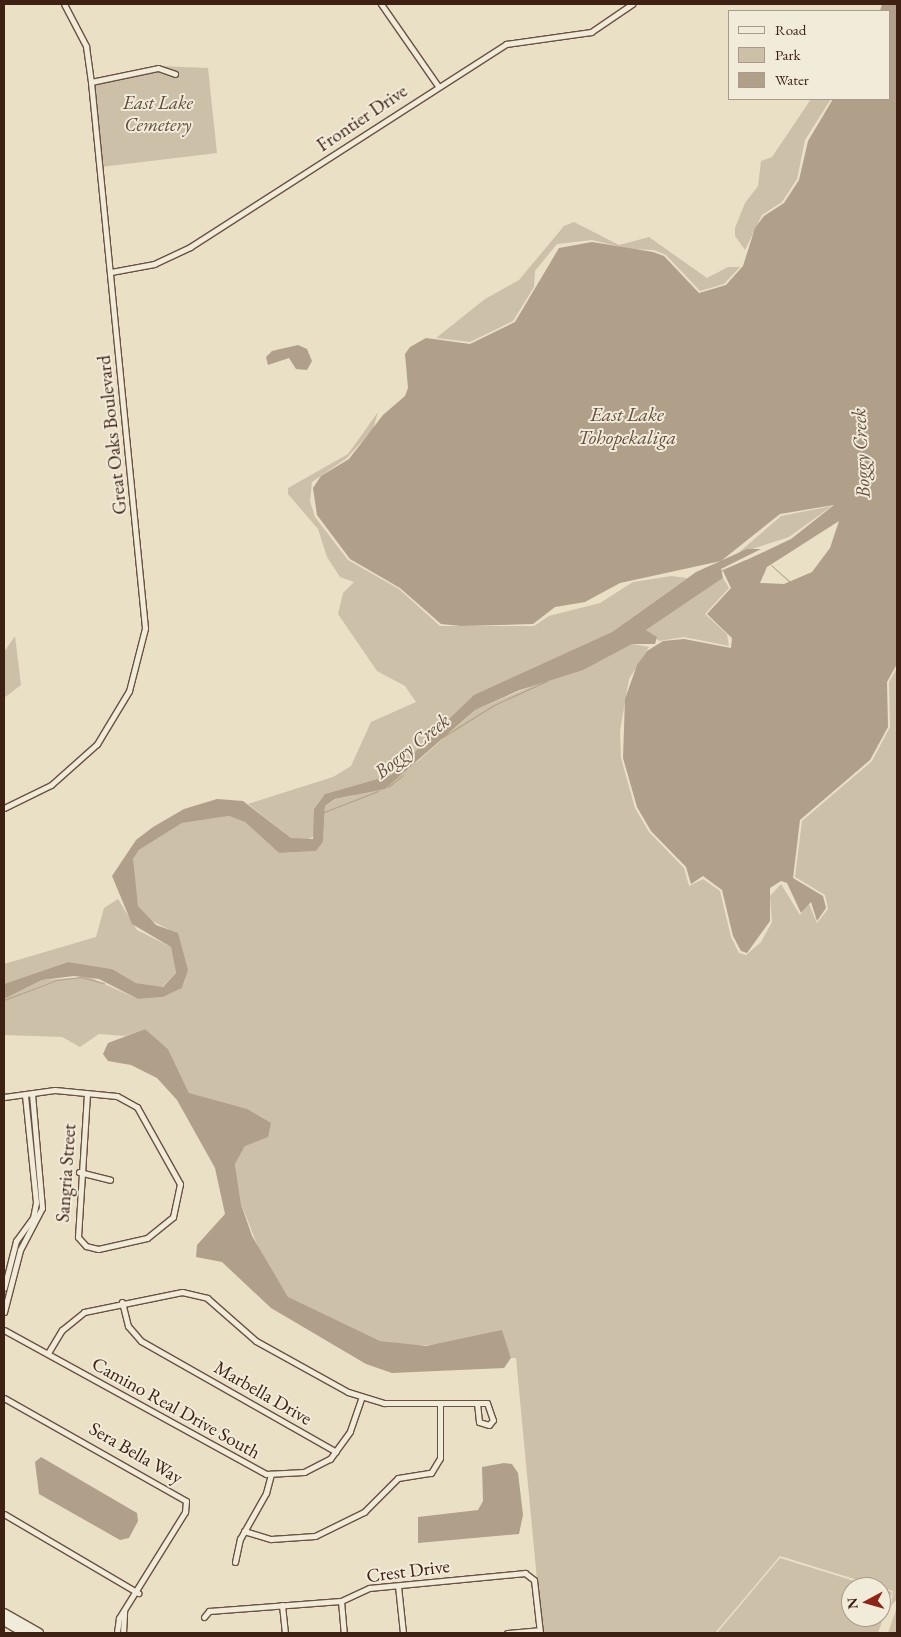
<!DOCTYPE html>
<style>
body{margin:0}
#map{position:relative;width:901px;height:1637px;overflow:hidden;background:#eae0c6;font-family:"EB Garamond",serif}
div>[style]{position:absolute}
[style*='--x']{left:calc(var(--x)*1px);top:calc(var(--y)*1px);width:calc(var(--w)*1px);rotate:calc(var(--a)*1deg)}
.green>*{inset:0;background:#cdc0a8}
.water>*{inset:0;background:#b09f89}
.stream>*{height:1px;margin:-0.5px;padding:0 0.5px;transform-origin:0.5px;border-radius:0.5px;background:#b09f89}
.roads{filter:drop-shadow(1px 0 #6a5140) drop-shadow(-1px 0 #6a5140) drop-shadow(0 1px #6a5140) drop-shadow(0 -1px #6a5140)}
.minor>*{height:5px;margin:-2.5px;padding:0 2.5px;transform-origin:2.5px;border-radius:2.5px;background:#f1ebda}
.secondary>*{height:8px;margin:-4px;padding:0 4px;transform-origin:4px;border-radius:4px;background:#f1ebda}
span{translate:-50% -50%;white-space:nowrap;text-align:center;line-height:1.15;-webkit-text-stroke:4px #f1ebda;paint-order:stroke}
.park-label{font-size:19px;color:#624939;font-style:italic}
.street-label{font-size:19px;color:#3f2114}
.water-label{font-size:20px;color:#674d3d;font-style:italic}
.frame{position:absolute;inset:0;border:5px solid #3f2114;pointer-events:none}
.legend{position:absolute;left:728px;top:10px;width:162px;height:90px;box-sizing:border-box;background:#f1ebda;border:1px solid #aa9a8b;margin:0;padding:6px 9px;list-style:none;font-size:15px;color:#3f2114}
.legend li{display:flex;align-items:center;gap:10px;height:25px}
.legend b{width:25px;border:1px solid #aa9a8b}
.north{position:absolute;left:841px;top:1577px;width:50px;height:50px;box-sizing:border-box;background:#f1ebda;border:1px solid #aa9a8b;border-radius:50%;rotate:264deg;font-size:14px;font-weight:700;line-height:20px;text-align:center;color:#3f2114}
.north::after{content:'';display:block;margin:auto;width:18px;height:22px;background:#8f2418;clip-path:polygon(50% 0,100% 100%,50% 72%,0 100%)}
</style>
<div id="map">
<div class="green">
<i style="clip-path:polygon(157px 66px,208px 68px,217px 153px,101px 167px,93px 79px)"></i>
<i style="clip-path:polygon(811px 99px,831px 99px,805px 140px,797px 179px,782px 202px,762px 215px,745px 250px,735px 236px,735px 228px,745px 203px,758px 186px,761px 161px,772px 157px)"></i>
<i style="clip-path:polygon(574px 222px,619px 245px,649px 237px,707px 278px,728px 267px,740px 267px,724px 284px,700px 291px,666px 255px,654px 250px,629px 249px,592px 240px,557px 244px,535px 271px,534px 287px,513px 321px,470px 342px,436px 338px,485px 299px,519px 280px,564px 226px)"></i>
<i style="clip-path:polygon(378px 412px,373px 429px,347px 458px,312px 482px,310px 501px,315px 517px,348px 560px,399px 589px,440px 626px,534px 626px,549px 616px,600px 603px,633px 582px,671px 576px,687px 578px,612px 632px,474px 696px,391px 775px,325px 794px,314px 809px,316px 835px,305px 841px,291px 838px,248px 804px,333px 777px,351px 766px,371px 722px,416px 702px,405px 686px,377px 671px,338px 614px,343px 593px,354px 582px,340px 577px,327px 557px,318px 529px,288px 494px,288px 488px,348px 454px)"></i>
<i style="clip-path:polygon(832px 506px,789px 537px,737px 554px,781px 516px)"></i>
<i style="clip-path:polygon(723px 578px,729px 588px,705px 614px,727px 634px,729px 646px,684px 637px,659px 641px,646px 630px)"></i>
<i style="clip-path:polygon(15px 636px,21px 685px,4px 698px,4px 652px)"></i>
<i style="clip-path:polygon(632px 644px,649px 647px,629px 679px,620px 731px,621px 758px,635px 808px,649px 832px,684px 868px,689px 886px,703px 879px,720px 891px,731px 937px,739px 953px,746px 955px,761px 942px,772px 922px,770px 896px,781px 884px,800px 915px,809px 904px,817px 923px,828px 909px,825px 895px,795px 877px,802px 821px,872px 761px,890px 727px,889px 682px,897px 668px,897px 1599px,891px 1606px,893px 1591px,780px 1556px,715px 1633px,542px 1633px,516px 1358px,511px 1358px,502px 1331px,454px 1343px,414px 1346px,380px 1341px,298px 1304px,288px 1297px,262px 1258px,241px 1203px,235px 1164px,245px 1146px,189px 1093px,168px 1049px,145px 1029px,125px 1036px,99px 1034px,80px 1047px,62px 1037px,4px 1035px,4px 999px,42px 980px,89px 977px,138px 999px,163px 997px,182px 988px,185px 980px,168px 929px,146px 918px,138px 907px,133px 875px,133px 859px,139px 850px,182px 823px,229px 816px,245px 822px,279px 853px,316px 851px,323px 842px,325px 806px,336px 799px,352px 796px,417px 762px,475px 710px)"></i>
<i style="clip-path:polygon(118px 899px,137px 930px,171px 947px,176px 973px,162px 987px,136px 983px,112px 969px,68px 962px,4px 984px,4px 964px,96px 937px,104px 908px)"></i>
<i style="clip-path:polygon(780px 1558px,874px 1587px,851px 1587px,851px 1617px,881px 1617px,881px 1589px,892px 1592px,878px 1633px,717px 1633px)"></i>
<i style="clip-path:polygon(897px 1607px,897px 1633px,888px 1633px)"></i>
</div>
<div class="water">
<i style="clip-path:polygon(evenodd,882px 4px,897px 4px,897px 664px,887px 682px,888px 727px,870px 760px,800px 820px,793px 878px,823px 896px,826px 908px,817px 921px,811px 902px,801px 913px,787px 883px,781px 881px,770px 888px,770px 921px,747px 953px,741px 951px,733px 936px,722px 890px,703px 876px,691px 884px,686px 867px,651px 831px,637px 807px,623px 758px,625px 699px,637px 665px,647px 651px,663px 641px,684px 639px,731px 648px,732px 638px,707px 614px,731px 588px,723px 571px,791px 539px,834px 505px,780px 514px,721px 561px,620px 583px,585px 602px,555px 607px,533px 624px,461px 626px,441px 624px,400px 588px,350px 559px,317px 515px,313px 488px,321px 476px,349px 459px,383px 415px,405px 396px,408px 388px,405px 354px,410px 347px,426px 338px,470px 344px,515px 322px,559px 248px,592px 242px,653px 252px,664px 256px,699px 293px,726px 285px,743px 266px,755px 228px,764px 216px,784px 203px,799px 180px,808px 141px,833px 99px,890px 99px,890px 11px,880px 11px,882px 4px,839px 521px,830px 548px,812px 572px,784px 584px,760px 583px,767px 567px,839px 521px)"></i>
<i style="clip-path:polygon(298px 345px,307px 349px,312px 361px,307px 370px,296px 369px,289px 358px,268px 365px,266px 357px,272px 351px)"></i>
<i style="clip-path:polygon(747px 549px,761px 549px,721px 569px,723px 578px,646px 630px,657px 637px,655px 644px,632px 644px,583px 670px,520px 690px,475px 710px,385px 789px,335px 799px,325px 806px,323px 842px,316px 851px,279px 853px,245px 822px,229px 816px,182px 823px,139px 850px,133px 859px,138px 906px,156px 925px,178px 933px,188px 970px,182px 988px,163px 997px,138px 999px,99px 979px,74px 976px,42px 980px,4px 999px,4px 984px,68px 962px,112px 969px,136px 983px,163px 987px,176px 973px,171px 947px,132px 924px,112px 876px,136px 840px,153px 827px,184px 809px,217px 799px,243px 801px,291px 838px,313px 839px,314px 809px,325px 794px,391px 775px,474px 695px,612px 632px,696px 572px)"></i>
<i style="clip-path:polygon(145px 1029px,168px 1049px,189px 1093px,247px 1109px,271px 1123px,268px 1137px,245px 1146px,235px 1164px,241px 1204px,252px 1236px,288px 1297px,380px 1341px,426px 1346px,502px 1330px,511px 1358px,504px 1368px,392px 1373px,366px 1364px,271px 1308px,222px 1262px,196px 1257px,197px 1245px,225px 1214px,215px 1168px,177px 1100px,157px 1078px,131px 1065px,108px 1061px,103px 1054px,108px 1043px)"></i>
<i style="clip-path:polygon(41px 1457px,137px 1513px,138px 1521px,129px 1538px,120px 1540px,39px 1494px,35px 1462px)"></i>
<i style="clip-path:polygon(504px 1463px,512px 1464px,518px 1473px,523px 1515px,519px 1534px,418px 1543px,418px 1517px,478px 1510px,483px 1501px,482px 1467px)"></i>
</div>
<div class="stream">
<i style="--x:771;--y:565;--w:25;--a:42"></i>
<i style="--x:720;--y:571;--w:28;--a:-23"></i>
<i style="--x:441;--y:738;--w:62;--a:-31.9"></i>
<i style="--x:494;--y:705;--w:58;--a:-24.4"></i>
<i style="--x:388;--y:787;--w:19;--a:-39"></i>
<i style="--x:324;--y:812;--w:58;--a:-21.3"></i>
<i style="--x:4;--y:1000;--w:57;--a:-20.7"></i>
<i style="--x:57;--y:980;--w:24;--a:-7"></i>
<i style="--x:81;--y:977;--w:24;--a:15"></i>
</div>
<div class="roads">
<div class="minor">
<i style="--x:381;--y:4;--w:100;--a:55.2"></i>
<i style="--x:91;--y:82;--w:68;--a:-11.8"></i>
<i style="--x:158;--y:68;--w:18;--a:19"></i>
<i style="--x:111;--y:272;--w:44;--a:-10.5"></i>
<i style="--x:154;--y:264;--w:40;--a:-25"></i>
<i style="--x:190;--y:247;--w:376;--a:-32.7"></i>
<i style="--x:506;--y:44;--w:86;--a:-8"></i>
<i style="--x:591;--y:32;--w:50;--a:-34.3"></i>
<i style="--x:4;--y:808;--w:52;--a:-26.1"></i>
<i style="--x:51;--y:785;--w:62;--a:-41.7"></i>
<i style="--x:97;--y:744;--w:62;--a:-58.9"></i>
<i style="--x:129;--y:691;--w:65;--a:-75.7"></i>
<i style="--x:145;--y:628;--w:549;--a:-95.65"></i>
<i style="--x:91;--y:82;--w:36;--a:-98"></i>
<i style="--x:86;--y:46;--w:47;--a:-117.6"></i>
<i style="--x:4;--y:1097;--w:51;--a:-7.8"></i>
<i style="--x:55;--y:1090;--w:62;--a:5.5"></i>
<i style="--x:117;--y:1096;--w:23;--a:29"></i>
<i style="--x:137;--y:1107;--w:88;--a:60.8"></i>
<i style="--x:180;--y:1184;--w:34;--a:102"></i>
<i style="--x:173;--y:1217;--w:33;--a:141"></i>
<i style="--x:147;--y:1238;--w:50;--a:167.3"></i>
<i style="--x:98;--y:1249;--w:12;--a:-166"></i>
<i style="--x:86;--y:1246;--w:12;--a:-132"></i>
<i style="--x:78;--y:1237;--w:142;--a:-86.4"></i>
<i style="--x:79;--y:1172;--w:32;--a:14"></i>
<i style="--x:4;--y:1288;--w:49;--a:-75.7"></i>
<i style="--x:16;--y:1241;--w:29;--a:-54"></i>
<i style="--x:33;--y:1218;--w:16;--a:-79"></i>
<i style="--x:36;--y:1202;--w:108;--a:-95.9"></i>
<i style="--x:122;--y:1302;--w:25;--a:76"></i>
<i style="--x:128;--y:1326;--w:20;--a:49"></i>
<i style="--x:141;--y:1341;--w:224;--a:29.6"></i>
<i style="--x:4;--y:1312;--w:64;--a:-75.5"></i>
<i style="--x:20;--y:1250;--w:47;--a:-62.4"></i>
<i style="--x:42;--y:1208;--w:114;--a:-95"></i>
<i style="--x:4;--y:1330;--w:299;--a:28.8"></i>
<i style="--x:266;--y:1474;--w:38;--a:-3"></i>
<i style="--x:304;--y:1472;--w:29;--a:-27"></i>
<i style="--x:330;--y:1459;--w:34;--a:-54"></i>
<i style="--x:350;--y:1431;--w:36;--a:-71"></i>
<i style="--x:48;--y:1353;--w:27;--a:-59"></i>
<i style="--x:62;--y:1330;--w:28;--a:-39"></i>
<i style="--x:84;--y:1312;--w:100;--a:-11.5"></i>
<i style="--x:182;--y:1292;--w:26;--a:13"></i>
<i style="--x:207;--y:1298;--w:65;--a:41.3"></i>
<i style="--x:256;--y:1341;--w:105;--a:29"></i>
<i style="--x:348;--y:1392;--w:38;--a:17"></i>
<i style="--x:384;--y:1403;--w:103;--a:0"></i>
<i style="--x:487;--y:1403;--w:18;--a:71"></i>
<i style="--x:493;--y:1420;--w:6;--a:129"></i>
<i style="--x:489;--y:1425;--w:10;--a:-163"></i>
<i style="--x:479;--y:1422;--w:19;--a:-96"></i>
<i style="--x:4;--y:1398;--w:209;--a:29.5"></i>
<i style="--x:186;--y:1501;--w:11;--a:95"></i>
<i style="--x:185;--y:1512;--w:125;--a:121.9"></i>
<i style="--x:119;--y:1618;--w:15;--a:98"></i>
<i style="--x:4;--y:1514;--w:156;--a:30.5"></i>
<i style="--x:244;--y:1531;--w:28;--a:17"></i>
<i style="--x:271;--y:1539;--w:44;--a:-3.9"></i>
<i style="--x:315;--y:1536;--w:55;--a:-26.1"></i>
<i style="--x:364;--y:1512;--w:48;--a:-45"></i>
<i style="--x:398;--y:1478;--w:33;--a:-9"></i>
<i style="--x:431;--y:1473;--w:17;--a:-59"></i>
<i style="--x:440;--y:1458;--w:55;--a:-90"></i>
<i style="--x:235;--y:1562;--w:24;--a:-78"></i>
<i style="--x:240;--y:1539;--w:53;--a:-60.5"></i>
<i style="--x:266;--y:1493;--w:20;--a:-75"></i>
<i style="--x:398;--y:1586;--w:47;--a:83.9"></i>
<i style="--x:341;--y:1601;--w:32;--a:85"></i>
<i style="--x:282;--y:1605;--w:28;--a:84"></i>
<i style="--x:204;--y:1617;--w:8;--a:-50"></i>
<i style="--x:209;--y:1611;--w:132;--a:-4.3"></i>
<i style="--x:341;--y:1601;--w:31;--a:-25"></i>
<i style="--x:369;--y:1588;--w:157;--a:-5.5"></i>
<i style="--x:525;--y:1573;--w:11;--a:38"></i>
<i style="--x:534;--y:1580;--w:53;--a:83.5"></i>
<i style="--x:123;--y:1633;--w:22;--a:-87"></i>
<i style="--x:507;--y:1633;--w:32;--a:-5"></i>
</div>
<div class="secondary">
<i style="--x:4;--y:1613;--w:40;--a:29.7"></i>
<i style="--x:4;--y:1621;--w:24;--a:30"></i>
</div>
</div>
<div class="park-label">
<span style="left:158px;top:114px">East Lake<br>Cemetery</span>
</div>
<div class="street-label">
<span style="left:362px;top:118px;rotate:-34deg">Frontier Drive</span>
<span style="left:112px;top:435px;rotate:-96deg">Great Oaks Boulevard</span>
<span style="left:66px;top:1173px;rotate:-86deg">Sangria Street</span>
<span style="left:263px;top:1393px;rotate:30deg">Marbella Drive</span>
<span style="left:176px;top:1408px;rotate:29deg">Camino Real Drive South</span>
<span style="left:136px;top:1453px;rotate:30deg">Sera Bella Way</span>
<span style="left:408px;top:1571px;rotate:-7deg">Crest Drive</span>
</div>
<div class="water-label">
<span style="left:627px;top:426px">East Lake<br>Tohopekaliga</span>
<span style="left:861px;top:453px;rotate:-93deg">Boggy Creek</span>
<span style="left:412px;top:746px;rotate:-39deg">Boggy Creek</span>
</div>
<div class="frame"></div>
<ul class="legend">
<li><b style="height:6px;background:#f1ebda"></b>Road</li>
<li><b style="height:14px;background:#cdc0a8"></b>Park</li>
<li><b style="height:14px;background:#b09f89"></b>Water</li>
</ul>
<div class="north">N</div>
</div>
